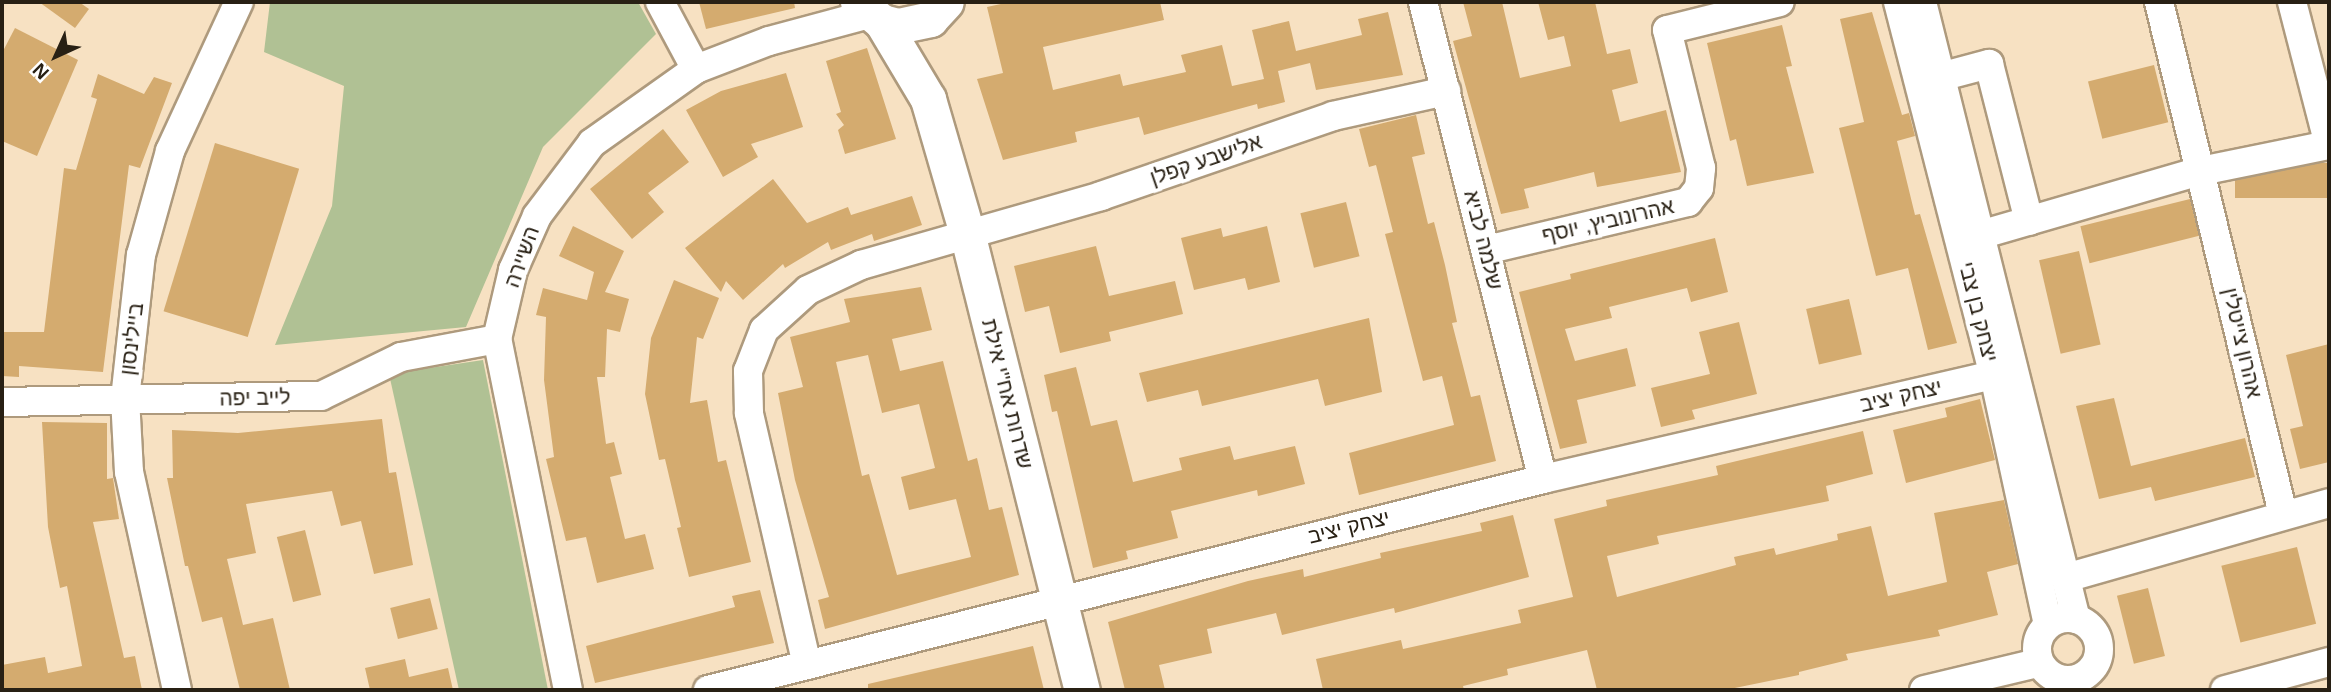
<!DOCTYPE html>
<meta charset="utf-8">
<style>
body{margin:0}
#map{position:relative;width:2331px;height:692px;overflow:hidden;background:#f7e1c2;font-family:Helvetica,"Noto Sans Hebrew",sans-serif}
div>[style]{position:absolute}
[style*='--x']{left:calc(var(--x)*1px);top:calc(var(--y)*1px);width:calc(var(--w)*1px);rotate:calc(var(--a)*1deg)}
.green>*{inset:0;background:#b0c194}
.building>*{inset:0;background:#d4ab6f;transform-origin:0 0}
.roads{filter:drop-shadow(2px 0 #ae9a7d) drop-shadow(-2px 0 #ae9a7d) drop-shadow(0 2px #ae9a7d) drop-shadow(0 -2px #ae9a7d)}
.minor>*{height:28px;margin:-14px;padding:0 14px;transform-origin:14px;border-radius:14px;background:#fff}
.minor>.ring{margin:-14px;padding:0;box-sizing:content-box;background:none;border:28px solid #fff;border-radius:50%}
.major>*{height:35px;margin:-17.5px;padding:0 17.5px;transform-origin:17.5px;border-radius:17.5px;background:#fff}
span{translate:-50% -50%;white-space:nowrap;text-align:center;line-height:1.15;-webkit-text-stroke:7px #fff;paint-order:stroke}
.street-label{font-size:21px;color:#282014}
.frame{position:absolute;inset:0;border:4px solid #282014;pointer-events:none}
.north{position:absolute;left:21px;top:21px;width:70px;height:70px;-webkit-text-stroke:5px #fff;paint-order:stroke;rotate:225deg;font-size:19px;font-weight:700;line-height:28px;text-align:center;color:#282014}
.north::after{content:'';display:block;margin:auto;width:24px;height:32px;background:#282014;clip-path:polygon(50% 0,100% 100%,50% 72%,0 100%)}
</style>
<div id="map">
<div class="green">
<i style="clip-path:polygon(270px 2px,638px 2px,656px 34px,543px 147px,466px 327px,275px 345px,332px 206px,344px 86px,264px 52px)"></i>
<i style="clip-path:polygon(483px 360px,548px 690px,459px 690px,389px 374px)"></i>
</div>
<div class="building">
<i style="clip-path:polygon(39px 2px,79px 2px,89px 9px,75px 28px)"></i>
<i style="clip-path:polygon(699px 2px,794px 2px,795px 8px,706px 29px)"></i>
<i style="clip-path:polygon(1010px 2px,1160px 2px,1164px 20px,1043px 47px,1053px 90px,1120px 74px,1123px 86px,1186px 72px,1181px 55px,1222px 45px,1232px 86px,1264px 79px,1252px 30px,1289px 21px,1296px 51px,1362px 35px,1358px 19px,1388px 12px,1403px 75px,1316px 90px,1310px 63px,1278px 71px,1285px 102px,1258px 109px,1257px 104px,1144px 135px,1139px 117px,1075px 132px,1077px 142px,1003px 160px,977px 79px,1003px 73px,987px 7px)"></i>
<i style="clip-path:polygon(1463px 2px,1502px 2px,1520px 78px,1571px 66px,1564px 36px,1548px 40px,1538px 2px,1595px 2px,1607px 54px,1630px 49px,1638px 83px,1612px 90px,1620px 122px,1666px 110px,1681px 172px,1597px 187px,1594px 172px,1524px 189px,1529px 208px,1501px 214px,1453px 41px,1472px 36px)"></i>
<i style="clip-path:polygon(1872px 12px,1902px 115px,1909px 113px,1915px 136px,1897px 141px,1915px 215px,1920px 214px,1957px 343px,1928px 350px,1908px 268px,1876px 276px,1839px 128px,1864px 122px,1840px 19px)"></i>
<i style="clip-path:polygon(1782px 25px,1792px 66px,1786px 67px,1814px 173px,1747px 186px,1736px 139px,1730px 141px,1707px 43px)"></i>
<i style="clip-path:polygon(15px 28px,78px 60px,37px 156px,2px 141px,2px 53px)"></i>
<i style="clip-path:polygon(867px 48px,896px 139px,845px 154px,838px 130px,844px 125px,836px 114px,841px 112px,826px 61px)"></i>
<i style="left:2154px;top:65px;width:59px;height:68px;rotate:76deg"></i>
<i style="clip-path:polygon(786px 73px,803px 127px,751px 144px,758px 157px,723px 177px,686px 110px,721px 91px)"></i>
<i style="clip-path:polygon(98px 74px,144px 94px,154px 77px,172px 83px,140px 168px,129px 165px,103px 372px,19px 366px,19px 377px,2px 376px,2px 332px,44px 332px,64px 168px,76px 170px,97px 99px,91px 97px)"></i>
<i style="clip-path:polygon(1416px 115px,1425px 154px,1412px 157px,1428px 224px,1434px 222px,1445px 265px,1457px 322px,1452px 323px,1471px 397px,1480px 395px,1496px 461px,1359px 495px,1349px 453px,1454px 425px,1442px 376px,1423px 381px,1385px 234px,1393px 232px,1376px 165px,1369px 167px,1359px 129px)"></i>
<i style="clip-path:polygon(663px 129px,689px 162px,648px 193px,664px 212px,632px 239px,590px 189px)"></i>
<i style="left:215px;top:143px;width:88px;height:176px;rotate:17deg"></i>
<i style="left:2329px;top:163px;width:35px;height:94px;rotate:90deg"></i>
<i style="clip-path:polygon(773px 179px,807px 223px,848px 207px,851px 215px,912px 196px,922px 225px,874px 241px,872px 234px,831px 250px,828px 242px,785px 268px,783px 264px,743px 300px,726px 281px,721px 292px,685px 248px)"></i>
<i style="left:2190px;top:199px;width:38px;height:113px;rotate:76deg"></i>
<i style="left:1346px;top:202px;width:56px;height:47px;rotate:76deg"></i>
<i style="clip-path:polygon(573px 226px,624px 251px,605px 292px,629px 299px,620px 332px,607px 329px,605px 377px,597px 377px,606px 444px,614px 442px,622px 474px,610px 477px,625px 539px,645px 534px,654px 569px,597px 583px,586px 537px,566px 541px,546px 459px,554px 457px,544px 380px,546px 317px,536px 315px,543px 288px,587px 300px,594px 272px,559px 256px)"></i>
<i style="clip-path:polygon(1267px 226px,1280px 282px,1248px 290px,1245px 278px,1194px 290px,1181px 238px,1221px 228px,1223px 237px)"></i>
<i style="clip-path:polygon(1715px 238px,1728px 292px,1691px 302px,1687px 288px,1609px 307px,1612px 318px,1565px 329px,1575px 361px,1627px 348px,1636px 386px,1577px 400px,1587px 443px,1560px 449px,1519px 292px,1571px 279px,1570px 274px)"></i>
<i style="clip-path:polygon(1096px 246px,1109px 296px,1175px 281px,1183px 314px,1109px 332px,1111px 341px,1060px 353px,1049px 306px,1025px 312px,1014px 266px)"></i>
<i style="left:2079px;top:251px;width:96px;height:41px;rotate:77deg"></i>
<i style="clip-path:polygon(674px 280px,719px 298px,703px 339px,697px 337px,690px 403px,707px 400px,718px 462px,726px 460px,751px 562px,689px 577px,677px 528px,681px 527px,665px 459px,659px 460px,645px 394px,651px 338px)"></i>
<i style="clip-path:polygon(evenodd,921px 287px,932px 330px,892px 339px,900px 371px,943px 361px,968px 461px,977px 458px,989px 510px,1002px 507px,1019px 575px,825px 629px,818px 600px,829px 597px,795px 480px,778px 393px,803px 387px,790px 337px,850px 322px,844px 299px,921px 287px,868px 355px,882px 413px,919px 404px,935px 468px,901px 477px,909px 510px,956px 499px,971px 557px,897px 575px,869px 474px,862px 476px,836px 362px,868px 355px)"></i>
<i style="left:1849px;top:299px;width:57px;height:44px;rotate:77deg"></i>
<i style="clip-path:polygon(1369px 318px,1382px 392px,1325px 406px,1318px 379px,1202px 406px,1198px 390px,1147px 402px,1139px 373px)"></i>
<i style="clip-path:polygon(1739px 322px,1757px 394px,1692px 410px,1695px 419px,1661px 427px,1651px 388px,1710px 374px,1699px 332px)"></i>
<i style="clip-path:polygon(2329px 344px,2329px 462px,2300px 469px,2290px 429px,2303px 426px,2286px 355px)"></i>
<i style="clip-path:polygon(1076px 367px,1091px 426px,1117px 420px,1133px 482px,1182px 470px,1179px 458px,1230px 446px,1234px 460px,1295px 446px,1305px 484px,1258px 496px,1257px 490px,1171px 511px,1178px 538px,1126px 551px,1128px 559px,1093px 568px,1057px 411px,1052px 412px,1044px 375px)"></i>
<i style="clip-path:polygon(2114px 398px,2131px 466px,2245px 438px,2255px 477px,2155px 501px,2151px 487px,2099px 499px,2076px 406px)"></i>
<i style="clip-path:polygon(1980px 399px,1995px 460px,1906px 483px,1893px 430px,1947px 417px,1945px 408px)"></i>
<i style="clip-path:polygon(382px 419px,389px 473px,396px 472px,413px 565px,374px 574px,361px 521px,341px 526px,332px 491px,246px 504px,256px 553px,227px 559px,243px 625px,273px 618px,290px 690px,240px 690px,222px 617px,202px 622px,188px 566px,185px 566px,167px 478px,173px 478px,172px 430px,238px 433px)"></i>
<i style="clip-path:polygon(42px 422px,107px 423px,107px 479px,113px 478px,119px 519px,93px 522px,124px 658px,135px 656px,142px 690px,2px 690px,2px 665px,45px 657px,48px 673px,82px 666px,67px 586px,60px 588px,48px 527px)"></i>
<i style="clip-path:polygon(1863px 431px,1873px 474px,1826px 486px,1829px 501px,1657px 536px,1659px 544px,1607px 556px,1617px 597px,1736px 565px,1734px 557px,1774px 548px,1776px 555px,1838px 540px,1837px 534px,1871px 526px,1888px 596px,1947px 582px,1934px 513px,2004px 500px,2018px 564px,1987px 572px,1998px 615px,1938px 630px,1940px 636px,1846px 654px,1848px 660px,1799px 672px,1799px 675px,1725px 690px,1597px 690px,1587px 650px,1507px 669px,1508px 675px,1463px 686px,1464px 690px,1323px 690px,1316px 659px,1401px 640px,1403px 649px,1521px 623px,1518px 610px,1573px 597px,1554px 519px,1607px 506px,1606px 500px,1718px 475px,1716px 466px)"></i>
<i style="clip-path:polygon(1513px 515px,1529px 577px,1395px 613px,1394px 608px,1282px 635px,1276px 613px,1207px 629px,1212px 653px,1159px 665px,1165px 690px,1125px 690px,1108px 622px,1248px 581px,1303px 569px,1304px 577px,1381px 558px,1380px 553px,1482px 531px,1480px 523px)"></i>
<i style="left:305px;top:530px;width:67px;height:29px;rotate:76deg"></i>
<i style="left:2297px;top:547px;width:79px;height:78px;rotate:76deg"></i>
<i style="left:2148px;top:588px;width:70px;height:32px;rotate:76deg"></i>
<i style="clip-path:polygon(760px 590px,774px 643px,595px 683px,586px 646px,735px 607px,732px 596px)"></i>
<i style="left:430px;top:598px;width:32px;height:41px;rotate:76deg"></i>
<i style="clip-path:polygon(1033px 646px,1044px 690px,868px 690px,868px 684px)"></i>
<i style="clip-path:polygon(405px 659px,409px 677px,448px 668px,453px 690px,370px 690px,365px 668px)"></i>
</div>
<div class="roads">
<div class="minor">
<i style="--x:660;--y:2;--w:76;--a:61.8"></i>
<i style="--x:1423;--y:2;--w:492;--a:75.9"></i>
<i style="--x:1898;--y:2;--w:385;--a:75.6"></i>
<i style="--x:1994;--y:375;--w:255;--a:77.8"></i>
<i style="--x:1922;--y:2;--w:636;--a:75.99"></i>
<i style="--x:2159;--y:2;--w:527;--a:76.39"></i>
<i style="--x:1940;--y:77;--w:51;--a:-14.9"></i>
<i style="--x:1989;--y:64;--w:162;--a:75.7"></i>
<i style="--x:1980;--y:235;--w:230;--a:-16.2"></i>
<i style="--x:2201;--y:171;--w:131;--a:-11.5"></i>
<i style="--x:2329;--y:145;--w:148;--a:-104.5"></i>
<i style="--x:1486;--y:250;--w:208;--a:-13.4"></i>
<i style="--x:1688;--y:202;--w:18;--a:-52"></i>
<i style="--x:1699;--y:188;--w:20;--a:-84"></i>
<i style="--x:1701;--y:168;--w:142;--a:-103.8"></i>
<i style="--x:1667;--y:30;--w:116;--a:-13.9"></i>
<i style="--x:2;--y:402;--w:319;--a:-1.1"></i>
<i style="--x:321;--y:396;--w:89;--a:-26"></i>
<i style="--x:401;--y:357;--w:98;--a:-10.6"></i>
<i style="--x:2066;--y:578;--w:273;--a:-15.9"></i>
<i class="ring" style="left:2037px;top:618px;width:34px;height:34px"></i>
<i style="--x:807;--y:665;--w:259;--a:-103"></i>
<i style="--x:749;--y:413;--w:42;--a:-91.4"></i>
<i style="--x:748;--y:371;--w:44;--a:-68.7"></i>
<i style="--x:764;--y:330;--w:59;--a:-42.3"></i>
<i style="--x:808;--y:290;--w:59;--a:-25.3"></i>
<i style="--x:861;--y:265;--w:250;--a:-16"></i>
<i style="--x:1101;--y:196;--w:245;--a:-19"></i>
<i style="--x:1333;--y:116;--w:116;--a:-12.5"></i>
<i style="--x:177;--y:690;--w:223;--a:-102.4"></i>
<i style="--x:129;--y:472;--w:73;--a:-93.1"></i>
<i style="--x:125;--y:399;--w:145;--a:-83.7"></i>
<i style="--x:141;--y:255;--w:108;--a:-74.4"></i>
<i style="--x:170;--y:151;--w:164;--a:-65.2"></i>
<i style="--x:568;--y:690;--w:358;--a:-101.4"></i>
<i style="--x:497;--y:339;--w:71;--a:-76.9"></i>
<i style="--x:513;--y:270;--w:59;--a:-66"></i>
<i style="--x:537;--y:216;--w:91;--a:-53"></i>
<i style="--x:592;--y:143;--w:128;--a:-35.4"></i>
<i style="--x:696;--y:69;--w:78;--a:-21"></i>
<i style="--x:769;--y:41;--w:104;--a:-15.1"></i>
<i style="--x:708;--y:690;--w:861;--a:-14.18"></i>
<i style="--x:1543;--y:479;--w:463;--a:-13"></i>
<i style="--x:1924;--y:690;--w:116;--a:-13.4"></i>
<i style="--x:2225;--y:690;--w:108;--a:-15.1"></i>
</div>
<div class="major">
<i style="--x:858;--y:2;--w:31;--a:40"></i>
<i style="--x:882;--y:22;--w:16;--a:14"></i>
<i style="--x:898;--y:26;--w:33;--a:-12"></i>
<i style="--x:930;--y:19;--w:23;--a:-47"></i>
<i style="--x:882;--y:22;--w:90;--a:59.1"></i>
<i style="--x:928;--y:99;--w:140;--a:73.8"></i>
<i style="--x:967;--y:233;--w:471;--a:75.9"></i>
</div>
</div>
<div class="street-label">
<span style="left:1206px;top:160px;rotate:-19deg">אלישבע קפלן</span>
<span style="left:1608px;top:221px;rotate:-13deg">אהרונוביץ, יוסף</span>
<span style="left:1483px;top:240px;rotate:76deg">שלמה לביא</span>
<span style="left:522px;top:257px;rotate:-70deg">השיירה</span>
<span style="left:1978px;top:312px;rotate:76deg">יצחק בן צבי</span>
<span style="left:132px;top:339px;rotate:-83deg">ביילינסון</span>
<span style="left:2242px;top:343px;rotate:77deg">אהרון צייטלין</span>
<span style="left:1007px;top:394px;rotate:76deg">שדרות אח"י אילת</span>
<span style="left:1901px;top:396px;rotate:-13deg">יצחק יציב</span>
<span style="left:255px;top:398px;rotate:-1deg">לייב יפה</span>
<span style="left:1349px;top:527px;rotate:-14deg">יצחק יציב</span>
</div>
<div class="frame"></div>
<div class="north">N</div>
</div>
